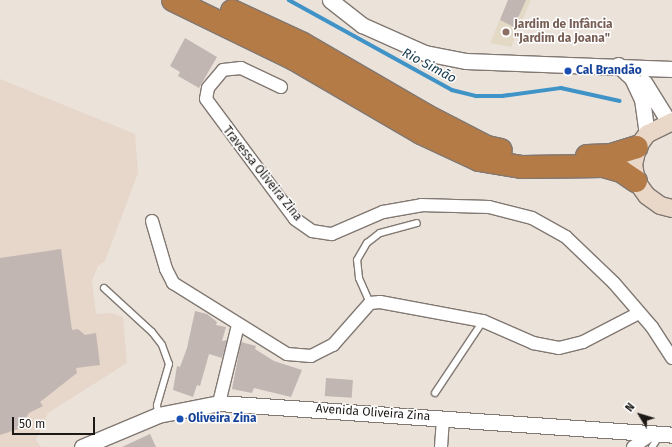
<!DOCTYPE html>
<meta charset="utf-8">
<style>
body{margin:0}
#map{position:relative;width:672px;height:447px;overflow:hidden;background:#ebe2da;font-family:"Fira Sans",sans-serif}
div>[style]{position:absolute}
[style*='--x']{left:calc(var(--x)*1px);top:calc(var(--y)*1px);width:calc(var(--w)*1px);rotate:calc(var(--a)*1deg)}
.built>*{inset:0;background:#e7d7ca}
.education>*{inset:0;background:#e3d9c4}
.stream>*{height:3.5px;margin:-1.75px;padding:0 1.75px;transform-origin:1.75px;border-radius:1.75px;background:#4093c7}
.building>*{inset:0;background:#c2b6b3;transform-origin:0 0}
.roads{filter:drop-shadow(1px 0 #817872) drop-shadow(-1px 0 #817872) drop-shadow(0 1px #817872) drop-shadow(0 -1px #817872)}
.service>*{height:6px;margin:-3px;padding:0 3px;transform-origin:3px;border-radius:3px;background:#fff}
.minor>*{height:12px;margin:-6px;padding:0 6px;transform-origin:6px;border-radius:6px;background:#fff}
.tertiary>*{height:15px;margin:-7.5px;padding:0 7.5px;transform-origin:7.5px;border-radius:7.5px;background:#fff}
.secondary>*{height:17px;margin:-8.5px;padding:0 8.5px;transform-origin:8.5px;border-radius:8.5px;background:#e9d7c8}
.motorway>*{height:22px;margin:-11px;padding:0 11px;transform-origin:11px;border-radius:11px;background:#b57b46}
.dots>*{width:11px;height:11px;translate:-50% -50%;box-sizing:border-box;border:2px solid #fff;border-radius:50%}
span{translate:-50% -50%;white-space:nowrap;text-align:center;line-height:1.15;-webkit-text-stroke:3px #fff;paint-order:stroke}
.education-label{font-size:12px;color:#785e54;font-weight:700}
.left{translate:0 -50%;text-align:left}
.transit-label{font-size:12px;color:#164399;font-weight:700}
.street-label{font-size:12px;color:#1c1816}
.water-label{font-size:13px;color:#13374d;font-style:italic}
.north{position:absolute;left:620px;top:395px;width:40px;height:40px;-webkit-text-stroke:3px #fff;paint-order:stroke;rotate:308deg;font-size:11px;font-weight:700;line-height:16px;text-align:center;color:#1c1816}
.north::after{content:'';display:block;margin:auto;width:14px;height:18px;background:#1c1816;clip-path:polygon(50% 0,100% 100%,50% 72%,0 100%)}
.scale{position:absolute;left:12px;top:417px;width:83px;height:18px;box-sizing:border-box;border:2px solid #1c1816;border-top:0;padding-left:5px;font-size:12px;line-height:14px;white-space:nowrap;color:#1c1816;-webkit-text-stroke:3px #fff;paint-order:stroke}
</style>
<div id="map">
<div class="built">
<i style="clip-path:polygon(0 79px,135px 134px,138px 173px,105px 261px,98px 266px,92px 281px,96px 314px,112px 313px,123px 317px,127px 363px,48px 413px,36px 440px,41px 447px,0 447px)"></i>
</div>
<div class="education">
<i style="clip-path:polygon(508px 0,531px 0,511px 47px,490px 43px)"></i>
</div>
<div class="stream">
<i style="--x:289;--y:0;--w:186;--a:28.9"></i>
<i style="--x:452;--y:90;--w:25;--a:14"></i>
<i style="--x:476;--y:96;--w:26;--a:0"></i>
<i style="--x:502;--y:96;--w:60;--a:-7.7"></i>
<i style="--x:561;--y:88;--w:60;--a:12.4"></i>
</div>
<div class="building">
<i style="clip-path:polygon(508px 0,526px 0,514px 27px,500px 20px)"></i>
<i style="clip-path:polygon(185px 38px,217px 57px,199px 88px,178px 76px,180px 72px,170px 66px)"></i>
<i style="clip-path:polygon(61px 249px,72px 330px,78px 329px,85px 335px,96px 333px,100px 365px,76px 368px,77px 373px,40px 402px,43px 406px,29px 413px,18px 429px,0 435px,0 258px)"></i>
<i style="clip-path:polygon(195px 311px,207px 314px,217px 322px,216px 325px,226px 327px,222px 341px,227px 340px,222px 358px,209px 354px,200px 386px,197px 385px,193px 397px,173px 390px,177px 366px,180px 367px,187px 348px)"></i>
<i style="clip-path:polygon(241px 342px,256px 346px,255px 349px,274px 361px,302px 370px,291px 397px,254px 388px,252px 393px,232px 389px)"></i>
<i style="left:326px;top:378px;width:27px;height:18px;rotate:4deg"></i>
<i style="clip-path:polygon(150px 434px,156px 447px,122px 447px)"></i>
</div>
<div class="roads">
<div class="service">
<i style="--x:104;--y:288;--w:65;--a:42.5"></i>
<i style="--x:152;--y:332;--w:16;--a:52"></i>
<i style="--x:162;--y:345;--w:20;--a:70"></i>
<i style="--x:169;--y:364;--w:43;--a:106.3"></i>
<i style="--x:157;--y:405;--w:10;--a:84"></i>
<i style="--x:370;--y:303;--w:27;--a:-114"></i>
<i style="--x:359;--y:278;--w:18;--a:-96"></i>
<i style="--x:357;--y:260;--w:20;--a:-60"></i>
<i style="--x:367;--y:243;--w:16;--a:-38"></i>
<i style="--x:380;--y:233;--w:38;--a:-15"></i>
<i style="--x:435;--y:393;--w:87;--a:-56.3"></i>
<i style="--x:652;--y:447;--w:14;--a:-56"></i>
</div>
<div class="minor">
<i style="--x:281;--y:87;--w:44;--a:-154.6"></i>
<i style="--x:241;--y:68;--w:18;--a:174"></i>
<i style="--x:223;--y:70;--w:23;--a:130"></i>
<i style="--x:208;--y:88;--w:11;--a:100"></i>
<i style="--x:206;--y:99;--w:149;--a:53.4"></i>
<i style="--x:295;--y:219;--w:21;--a:35"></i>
<i style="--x:312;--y:231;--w:20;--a:9"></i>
<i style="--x:332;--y:234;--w:56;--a:-23.3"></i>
<i style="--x:383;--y:212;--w:39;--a:-10"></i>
<i style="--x:421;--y:205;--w:68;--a:1.7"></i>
<i style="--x:489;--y:207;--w:44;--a:14.3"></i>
<i style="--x:532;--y:218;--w:39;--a:29"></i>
<i style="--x:566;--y:237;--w:66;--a:43.8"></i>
<i style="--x:614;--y:283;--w:58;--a:49.2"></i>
<i style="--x:652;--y:327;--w:37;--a:57"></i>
<i style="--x:152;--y:221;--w:50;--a:73.7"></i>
<i style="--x:166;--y:269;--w:16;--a:63"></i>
<i style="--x:173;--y:283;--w:134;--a:31.9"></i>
<i style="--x:287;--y:354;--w:24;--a:5"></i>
<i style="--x:311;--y:356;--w:25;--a:-27"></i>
<i style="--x:333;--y:345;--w:56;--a:-48.6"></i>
<i style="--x:370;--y:303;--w:10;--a:-6"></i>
<i style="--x:380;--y:302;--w:105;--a:10.5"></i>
<i style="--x:483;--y:321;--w:55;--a:23.7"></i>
<i style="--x:533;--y:343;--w:26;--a:11"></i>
<i style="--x:559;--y:348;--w:25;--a:-14"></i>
<i style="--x:583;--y:342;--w:63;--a:-27.4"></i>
<i style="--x:219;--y:403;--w:80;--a:-76.3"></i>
<i style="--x:441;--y:447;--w:29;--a:-86"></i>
<i style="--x:633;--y:447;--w:23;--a:-34"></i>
</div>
<div class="tertiary">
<i style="--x:330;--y:0;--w:41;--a:38"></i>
<i style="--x:362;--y:25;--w:69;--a:24"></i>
<i style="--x:425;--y:53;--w:42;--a:11"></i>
<i style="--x:466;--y:61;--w:206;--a:2.2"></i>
<i style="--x:618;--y:65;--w:19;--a:43"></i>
<i style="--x:632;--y:78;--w:23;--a:65"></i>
<i style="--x:642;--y:99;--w:34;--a:82"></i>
<i style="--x:644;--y:82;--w:47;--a:58"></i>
<i style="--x:82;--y:447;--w:82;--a:-22.8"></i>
<i style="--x:158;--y:415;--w:62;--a:-11.1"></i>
<i style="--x:219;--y:403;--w:454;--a:4"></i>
</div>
<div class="secondary">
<i style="--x:672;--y:121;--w:28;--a:154"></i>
<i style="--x:647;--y:133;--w:17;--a:126"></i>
<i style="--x:637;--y:147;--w:17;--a:103"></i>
<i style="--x:633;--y:164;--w:17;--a:80"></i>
<i style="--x:636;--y:181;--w:17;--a:54"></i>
<i style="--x:646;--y:195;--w:17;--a:36"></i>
<i style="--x:660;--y:205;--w:12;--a:14"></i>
</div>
<div class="motorway">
<i style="--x:173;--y:0;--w:135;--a:26"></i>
<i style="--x:294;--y:59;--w:147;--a:30.2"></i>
<i style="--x:421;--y:133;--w:64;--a:25"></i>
<i style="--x:479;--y:160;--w:44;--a:9.2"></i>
<i style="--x:522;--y:167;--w:81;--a:-0.7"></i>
<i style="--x:603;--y:166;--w:19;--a:16"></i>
<i style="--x:621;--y:171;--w:18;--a:34"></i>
<i style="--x:232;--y:11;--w:78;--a:24.9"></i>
<i style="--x:303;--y:44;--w:143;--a:30.1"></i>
<i style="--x:427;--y:116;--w:68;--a:27.3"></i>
<i style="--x:487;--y:147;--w:14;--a:12"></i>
<i style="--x:587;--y:156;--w:24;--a:-2"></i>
<i style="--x:611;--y:155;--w:27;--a:-17"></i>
</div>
</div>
<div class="dots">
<i style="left:506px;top:32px;background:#8d6e63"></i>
<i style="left:568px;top:71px;background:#1a4fb4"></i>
<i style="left:180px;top:419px;background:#1a4fb4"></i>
</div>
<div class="education-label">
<span class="left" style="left:514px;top:32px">Jardim de Infância<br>"Jardim da Joana"</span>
</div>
<div class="transit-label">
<span class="left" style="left:576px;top:71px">Cal Brandão</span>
<span class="left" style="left:188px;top:419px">Oliveira Zina</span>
</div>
<div class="street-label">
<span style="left:262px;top:174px;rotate:51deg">Travessa Oliveira Zina</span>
<span style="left:373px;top:413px;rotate:4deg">Avenida Oliveira Zina</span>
</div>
<div class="water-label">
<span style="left:429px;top:66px;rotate:28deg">Rio Simão</span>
</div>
<div class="north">N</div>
<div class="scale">50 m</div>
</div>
